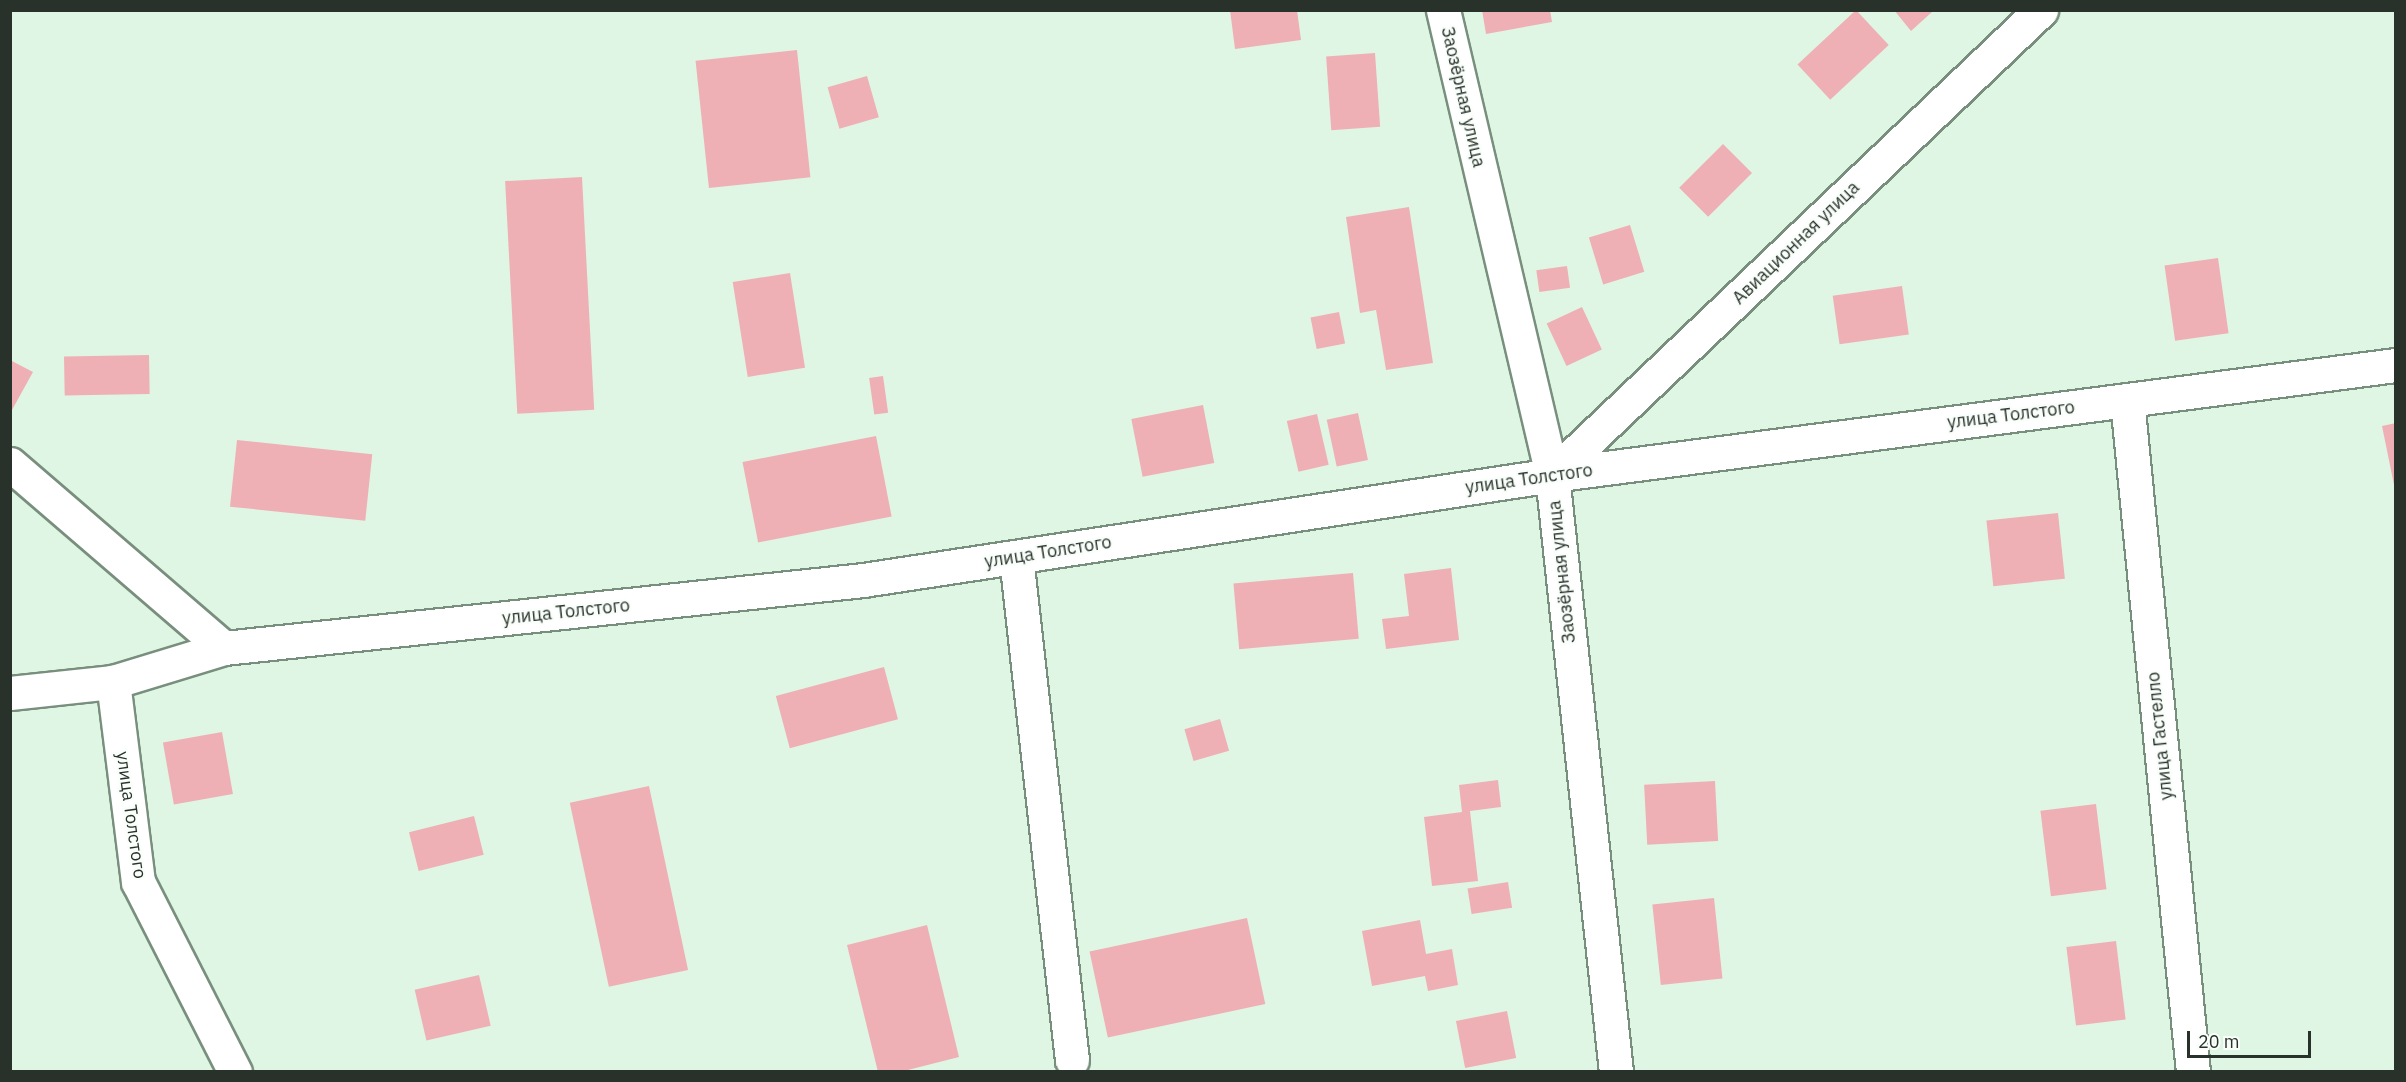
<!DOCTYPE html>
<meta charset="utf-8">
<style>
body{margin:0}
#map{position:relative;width:2406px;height:1082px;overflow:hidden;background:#dff6e4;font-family:"IBM Plex Sans",sans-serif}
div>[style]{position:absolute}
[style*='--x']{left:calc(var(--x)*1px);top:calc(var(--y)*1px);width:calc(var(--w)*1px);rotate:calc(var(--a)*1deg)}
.building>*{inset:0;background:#efb0b5;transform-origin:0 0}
.roads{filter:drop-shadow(2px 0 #798f7e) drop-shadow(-2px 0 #798f7e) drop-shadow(0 2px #798f7e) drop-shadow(0 -2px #798f7e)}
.minor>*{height:33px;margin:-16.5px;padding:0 16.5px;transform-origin:16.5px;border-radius:16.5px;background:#fff}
span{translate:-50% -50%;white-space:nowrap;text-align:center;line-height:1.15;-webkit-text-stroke:4.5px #f9fefa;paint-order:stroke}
.street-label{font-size:18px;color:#28312a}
.frame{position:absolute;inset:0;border:12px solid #28312a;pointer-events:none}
.scale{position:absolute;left:2187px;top:1031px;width:124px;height:27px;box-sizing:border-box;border:3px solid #28312a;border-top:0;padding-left:8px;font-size:18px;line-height:21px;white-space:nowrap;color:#28312a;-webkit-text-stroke:4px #f9fefa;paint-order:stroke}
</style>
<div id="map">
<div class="building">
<i style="clip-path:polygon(1230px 10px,1297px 10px,1301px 40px,1235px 49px)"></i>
<i style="clip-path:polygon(1482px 10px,1550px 10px,1552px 22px,1486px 34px)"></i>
<i style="left:1856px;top:10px;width:48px;height:80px;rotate:47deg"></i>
<i style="clip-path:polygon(1894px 10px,1931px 10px,1932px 12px,1911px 31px)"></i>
<i style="left:797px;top:50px;width:128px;height:102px;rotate:84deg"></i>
<i style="left:1375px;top:53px;width:74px;height:49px;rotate:86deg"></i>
<i style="left:867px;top:76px;width:43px;height:41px;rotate:74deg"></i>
<i style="left:1723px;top:144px;width:41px;height:62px;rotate:45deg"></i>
<i style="left:582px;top:177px;width:233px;height:77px;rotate:87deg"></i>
<i style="clip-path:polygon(1409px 207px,1433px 363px,1386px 370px,1376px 310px,1360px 313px,1346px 217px)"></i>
<i style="left:1630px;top:225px;width:49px;height:43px;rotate:73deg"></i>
<i style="left:2218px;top:258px;width:76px;height:54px;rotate:82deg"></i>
<i style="left:1567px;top:266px;width:22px;height:31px;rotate:82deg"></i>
<i style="left:790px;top:273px;width:96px;height:58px;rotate:81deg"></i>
<i style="left:1902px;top:286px;width:49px;height:70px;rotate:82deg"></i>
<i style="left:1582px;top:307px;width:47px;height:39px;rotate:65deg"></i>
<i style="left:1339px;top:312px;width:32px;height:29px;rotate:79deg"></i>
<i style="left:149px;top:355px;width:39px;height:85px;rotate:89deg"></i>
<i style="clip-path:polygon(10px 360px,33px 372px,12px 410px,10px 408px)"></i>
<i style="left:883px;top:376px;width:37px;height:14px;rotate:82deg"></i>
<i style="left:1203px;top:405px;width:59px;height:73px;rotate:79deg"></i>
<i style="left:1358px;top:413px;width:48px;height:32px;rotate:78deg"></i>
<i style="left:1317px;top:414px;width:52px;height:31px;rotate:77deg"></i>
<i style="clip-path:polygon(2396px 423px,2396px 485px,2394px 485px,2382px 426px)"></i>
<i style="left:876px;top:436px;width:82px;height:136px;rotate:79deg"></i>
<i style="left:237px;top:440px;width:136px;height:67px;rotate:6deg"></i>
<i style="left:2058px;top:513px;width:66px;height:72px;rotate:84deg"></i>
<i style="clip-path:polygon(1451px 568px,1459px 640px,1386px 649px,1382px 619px,1409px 616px,1404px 574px)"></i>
<i style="left:1353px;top:573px;width:66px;height:120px;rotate:85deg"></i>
<i style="left:884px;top:667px;width:54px;height:112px;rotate:75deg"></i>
<i style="left:1220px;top:719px;width:33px;height:37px;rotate:74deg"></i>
<i style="left:222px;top:732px;width:63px;height:60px;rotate:80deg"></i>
<i style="clip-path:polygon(1498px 780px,1501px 807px,1470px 811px,1478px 881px,1432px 886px,1424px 817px,1462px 812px,1459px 785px)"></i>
<i style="left:1715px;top:781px;width:60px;height:71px;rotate:87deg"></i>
<i style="left:649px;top:786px;width:188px;height:81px;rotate:78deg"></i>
<i style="left:2096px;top:804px;width:86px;height:56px;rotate:83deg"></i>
<i style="left:474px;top:816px;width:40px;height:67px;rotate:76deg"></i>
<i style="left:1508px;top:882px;width:26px;height:41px;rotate:81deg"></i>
<i style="left:1714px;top:898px;width:81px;height:62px;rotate:84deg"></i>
<i style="left:1247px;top:918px;width:88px;height:161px;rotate:78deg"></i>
<i style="clip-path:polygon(1420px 920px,1426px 954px,1452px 949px,1458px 985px,1428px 991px,1425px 976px,1372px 986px,1362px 931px)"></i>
<i style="clip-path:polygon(927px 925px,959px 1057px,900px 1072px,878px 1072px,847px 945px)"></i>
<i style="left:2116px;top:941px;width:79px;height:50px;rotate:83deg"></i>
<i style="left:479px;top:975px;width:52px;height:66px;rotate:77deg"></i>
<i style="left:1507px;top:1011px;width:48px;height:52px;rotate:79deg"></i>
</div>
<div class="roads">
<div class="minor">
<i style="--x:1443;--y:10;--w:478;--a:76.8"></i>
<i style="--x:1552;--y:475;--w:600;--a:83.88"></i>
<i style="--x:2127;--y:400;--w:675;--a:84.39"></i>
<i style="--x:10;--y:464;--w:282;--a:40.7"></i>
<i style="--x:1552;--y:475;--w:675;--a:-43.56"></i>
<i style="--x:1016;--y:557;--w:506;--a:83.65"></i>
<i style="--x:10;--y:693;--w:104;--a:-6.1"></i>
<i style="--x:235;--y:1072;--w:213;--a:-117"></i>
<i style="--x:138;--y:882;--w:202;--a:-97.1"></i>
<i style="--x:113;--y:682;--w:116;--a:-17"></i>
<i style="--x:224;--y:648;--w:643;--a:-6.07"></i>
<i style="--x:863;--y:580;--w:697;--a:-8.66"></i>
<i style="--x:1552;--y:475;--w:851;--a:-7.43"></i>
</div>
</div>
<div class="street-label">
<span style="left:1463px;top:97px;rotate:77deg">Заозёрная улица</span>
<span style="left:1796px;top:243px;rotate:-44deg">Авиационная улица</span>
<span style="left:2011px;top:415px;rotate:-7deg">улица Толстого</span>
<span style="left:1529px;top:479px;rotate:-8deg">улица Толстого</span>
<span style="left:1048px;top:552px;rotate:-9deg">улица Толстого</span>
<span style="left:1562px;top:572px;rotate:-96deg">Заозёрная улица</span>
<span style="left:566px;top:612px;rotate:-6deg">улица Толстого</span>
<span style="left:2160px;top:736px;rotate:-96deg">улица Гастелло</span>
<span style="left:131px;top:815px;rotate:82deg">улица Толстого</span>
</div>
<div class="frame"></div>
<div class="scale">20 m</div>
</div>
